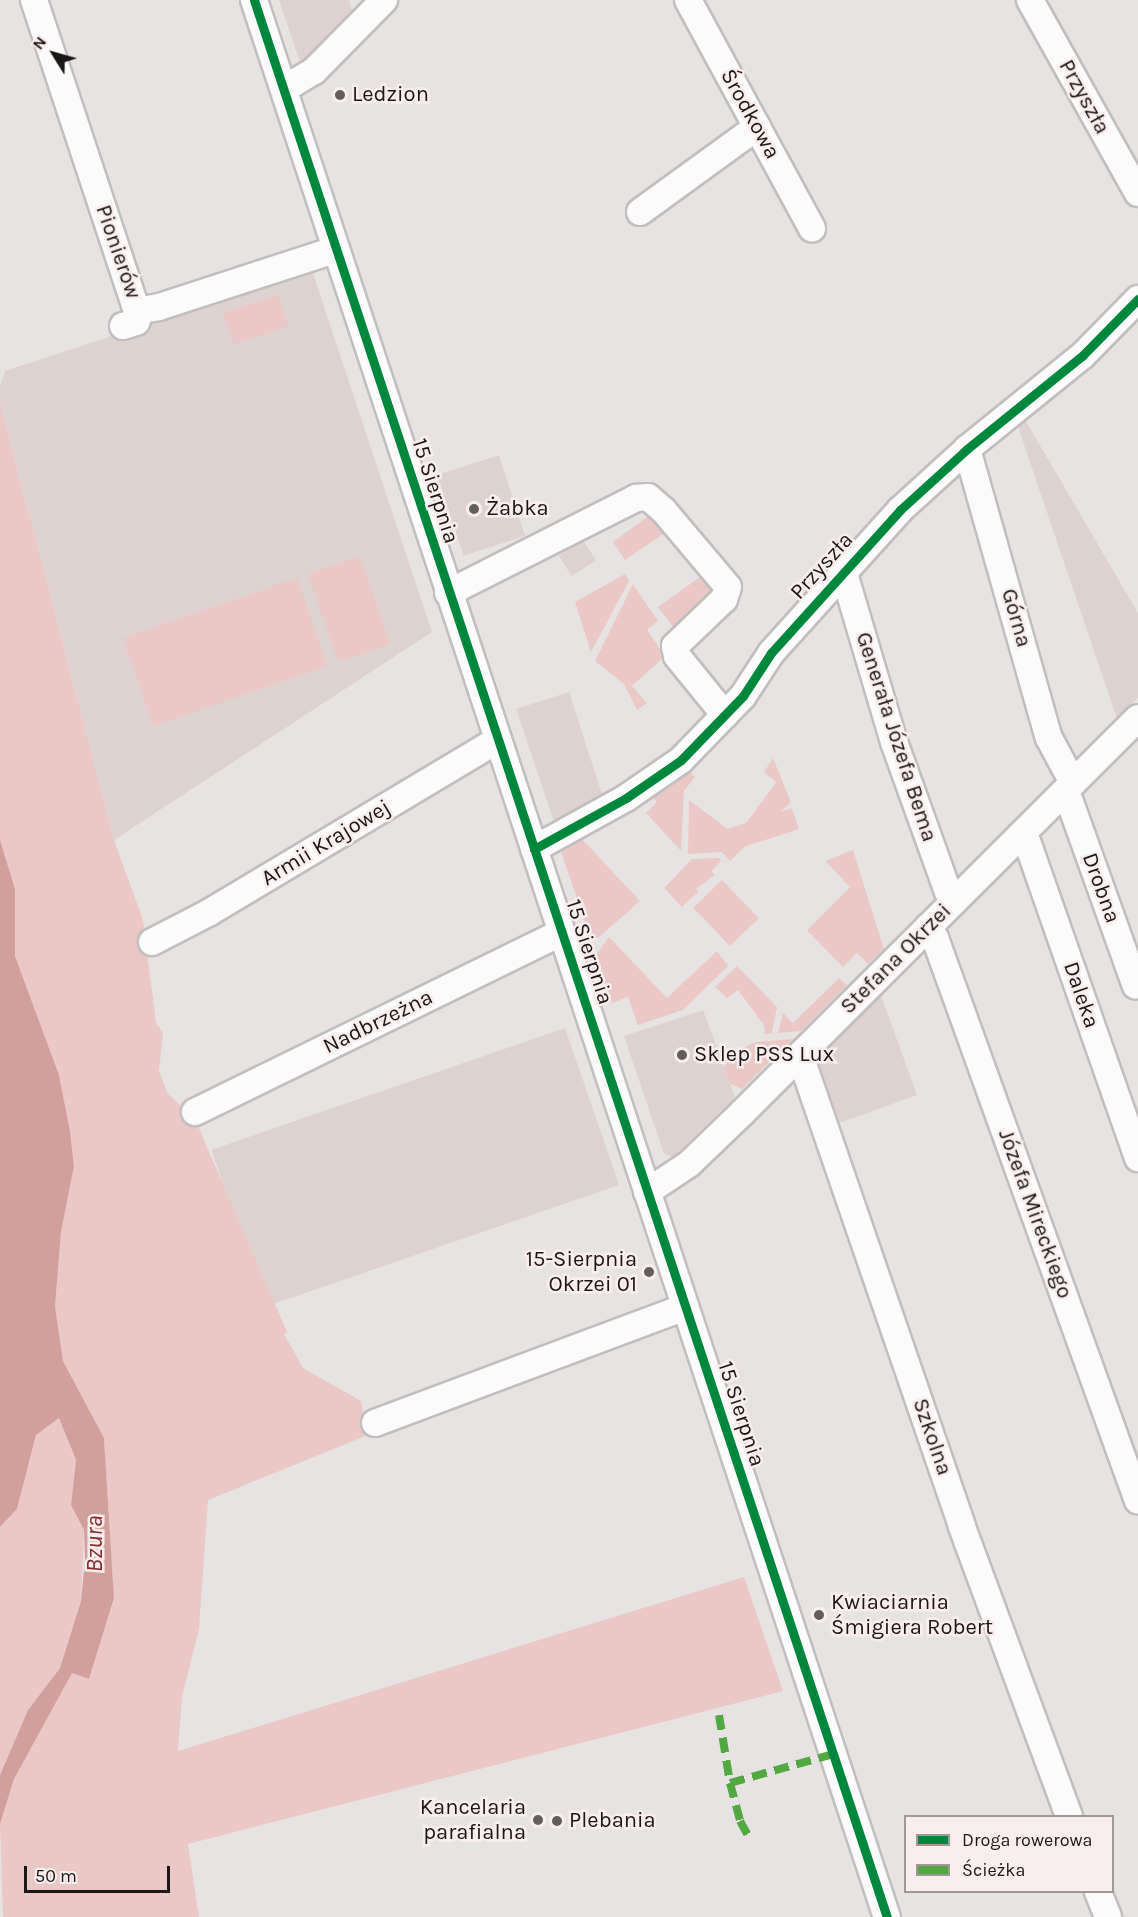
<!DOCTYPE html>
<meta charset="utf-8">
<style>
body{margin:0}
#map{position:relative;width:1138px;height:1917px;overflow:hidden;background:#e8e3e3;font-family:Karla,sans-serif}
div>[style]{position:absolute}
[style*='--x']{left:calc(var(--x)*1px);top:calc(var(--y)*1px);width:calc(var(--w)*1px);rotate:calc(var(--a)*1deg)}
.built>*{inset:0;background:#ded2d1;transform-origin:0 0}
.green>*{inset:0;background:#eac8c5;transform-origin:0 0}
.water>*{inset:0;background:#d2a09b}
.roads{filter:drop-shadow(2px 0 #c2bebe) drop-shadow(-2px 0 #c2bebe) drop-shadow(0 2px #c2bebe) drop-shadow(0 -2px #c2bebe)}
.minor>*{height:26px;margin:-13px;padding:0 13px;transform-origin:13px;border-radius:13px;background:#fcfbfb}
.quiet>*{height:8px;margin-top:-4px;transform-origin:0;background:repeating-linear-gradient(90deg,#52a942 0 15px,transparent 0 23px)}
.cycleway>*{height:9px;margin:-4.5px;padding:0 4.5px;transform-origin:4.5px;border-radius:4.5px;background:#00873e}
.dots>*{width:16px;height:16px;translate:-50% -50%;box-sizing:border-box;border:3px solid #f9eeed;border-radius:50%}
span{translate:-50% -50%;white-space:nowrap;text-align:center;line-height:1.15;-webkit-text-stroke:5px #f9eeed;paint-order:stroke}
.poi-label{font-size:22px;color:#1b1717}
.left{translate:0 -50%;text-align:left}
.right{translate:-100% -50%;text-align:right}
.street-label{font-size:22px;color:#1b1717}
.water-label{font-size:24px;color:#832e2b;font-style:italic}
.legend{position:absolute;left:904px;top:1815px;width:210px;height:78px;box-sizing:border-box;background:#f9eeed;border:2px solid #a09897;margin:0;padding:8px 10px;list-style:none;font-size:18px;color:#1b1717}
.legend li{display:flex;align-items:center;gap:12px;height:30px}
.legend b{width:30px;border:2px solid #a09897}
.north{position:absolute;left:24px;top:24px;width:60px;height:60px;-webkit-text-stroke:4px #f9eeed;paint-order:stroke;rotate:307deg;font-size:16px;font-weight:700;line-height:24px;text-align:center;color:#1b1717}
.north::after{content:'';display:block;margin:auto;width:21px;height:27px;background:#1b1717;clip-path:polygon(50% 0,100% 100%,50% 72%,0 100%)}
.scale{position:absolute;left:24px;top:1866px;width:146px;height:27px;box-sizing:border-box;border:3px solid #1b1717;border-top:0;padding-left:8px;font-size:18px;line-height:21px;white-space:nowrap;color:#1b1717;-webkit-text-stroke:4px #f9eeed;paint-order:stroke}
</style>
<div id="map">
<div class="built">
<i style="clip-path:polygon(279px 0,349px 0,354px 16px,301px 65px)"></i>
<i style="clip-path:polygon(312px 270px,432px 632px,114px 840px,0 403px,0 386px,5px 371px)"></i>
<i style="clip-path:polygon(1015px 418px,1024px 418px,1138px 613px,1138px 698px,1117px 719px)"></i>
<i style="left:499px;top:455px;width:85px;height:65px;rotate:72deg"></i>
<i style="left:583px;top:540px;width:24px;height:29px;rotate:57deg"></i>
<i style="clip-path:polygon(569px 692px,602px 794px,567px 823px,553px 819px,516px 709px)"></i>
<i style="clip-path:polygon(881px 995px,917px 1095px,834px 1125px,812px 1064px)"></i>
<i style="clip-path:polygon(703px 1010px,735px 1097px,673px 1157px,664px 1154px,624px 1036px)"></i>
<i style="left:565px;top:1028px;width:166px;height:374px;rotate:71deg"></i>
</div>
<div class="green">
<i style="left:278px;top:295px;width:33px;height:58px;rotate:72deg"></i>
<i style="clip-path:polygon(0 403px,114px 840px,143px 920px,156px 1023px,163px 1033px,159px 1071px,168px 1094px,195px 1119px,287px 1332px,284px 1334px,303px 1368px,361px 1401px,368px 1435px,208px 1500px,199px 1629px,182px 1697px,178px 1751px,744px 1577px,783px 1691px,188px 1844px,199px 1917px,3px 1917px,0 1824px,14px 1779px,72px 1672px,89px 1679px,114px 1598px,104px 1438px,63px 1361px,55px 1307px,61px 1232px,74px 1166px,70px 1131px,59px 1075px,15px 956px,15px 889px,0 840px)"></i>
<i style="clip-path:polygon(648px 510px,658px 512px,715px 579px,715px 592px,673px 627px,658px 607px,704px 574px,669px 530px,625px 560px,613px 542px,651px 514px)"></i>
<i style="left:360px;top:556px;width:93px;height:55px;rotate:71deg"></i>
<i style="clip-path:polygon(625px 574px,629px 581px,591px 652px,575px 602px)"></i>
<i style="left:297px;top:578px;width:93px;height:184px;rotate:71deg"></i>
<i style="clip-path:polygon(633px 584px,658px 621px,647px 630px,665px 656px,632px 686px,647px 703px,637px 710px,624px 684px,595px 661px)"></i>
<i style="clip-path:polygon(773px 758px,791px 802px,730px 861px,722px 852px,688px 854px,689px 800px,737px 836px,776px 782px,764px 772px)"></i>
<i style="clip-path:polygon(690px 772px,695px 777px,684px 791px,681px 851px,646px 813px,657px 802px,650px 794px)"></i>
<i style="left:792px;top:808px;width:22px;height:80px;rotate:72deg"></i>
<i style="clip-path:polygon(582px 839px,640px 901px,598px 938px,590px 936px,561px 852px)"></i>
<i style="clip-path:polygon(853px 850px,884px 949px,868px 964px,857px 953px,843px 967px,807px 930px,850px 887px,825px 861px)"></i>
<i style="clip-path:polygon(719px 858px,721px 861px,711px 871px,715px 875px,696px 889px,698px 892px,682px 907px,664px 888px,692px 859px)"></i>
<i style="left:722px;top:880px;width:53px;height:40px;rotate:46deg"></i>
<i style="clip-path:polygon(609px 937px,667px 998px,717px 951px,728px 966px,683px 1010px,638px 1025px,628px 997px,612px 1003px,596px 955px)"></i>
<i style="clip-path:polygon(737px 966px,777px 1007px,772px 1033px,765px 1034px,764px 1025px,738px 990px,727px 998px,715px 987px)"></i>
<i style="clip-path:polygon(839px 978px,847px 985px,801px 1031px,778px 1033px,783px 1013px,793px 1023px)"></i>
<i style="clip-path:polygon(793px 1039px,742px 1089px,730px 1084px,724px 1068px,731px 1053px,756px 1042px)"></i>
<i style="clip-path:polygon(59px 1418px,76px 1460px,71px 1505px,84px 1530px,81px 1601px,60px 1668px,28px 1710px,0 1775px,0 1527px,17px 1509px,36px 1435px)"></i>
</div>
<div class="water">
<i style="clip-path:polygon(0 840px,15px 889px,15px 956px,59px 1075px,70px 1131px,74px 1166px,61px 1232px,55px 1307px,63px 1361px,104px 1438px,114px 1598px,89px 1679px,72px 1673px,14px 1779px,0 1824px,0 1775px,28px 1710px,60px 1668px,81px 1601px,85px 1558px,84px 1530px,71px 1505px,76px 1460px,59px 1418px,36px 1435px,17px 1509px,0 1527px)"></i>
</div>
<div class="roads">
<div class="minor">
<i style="--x:34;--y:0;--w:321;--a:71.7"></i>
<i style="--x:135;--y:305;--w:8;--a:40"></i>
<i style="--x:141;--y:310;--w:18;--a:-9"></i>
<i style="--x:159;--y:307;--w:184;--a:-18"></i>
<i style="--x:254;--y:0;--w:2019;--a:71.73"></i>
<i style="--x:688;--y:0;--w:260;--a:61.5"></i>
<i style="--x:1030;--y:0;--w:221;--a:60.8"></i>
<i style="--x:284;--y:89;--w:35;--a:-31"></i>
<i style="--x:314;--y:71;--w:100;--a:-45.4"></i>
<i style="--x:640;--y:212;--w:145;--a:-36"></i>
<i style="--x:123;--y:326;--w:14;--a:-17"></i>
<i style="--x:136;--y:322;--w:13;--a:-67"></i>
<i style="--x:967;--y:449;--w:300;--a:74.2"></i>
<i style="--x:1049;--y:738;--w:51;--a:61.9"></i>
<i style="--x:843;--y:570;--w:179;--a:73.5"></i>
<i style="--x:894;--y:742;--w:159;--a:70.2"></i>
<i style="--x:948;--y:892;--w:11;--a:52"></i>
<i style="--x:448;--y:593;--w:211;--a:-26.8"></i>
<i style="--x:636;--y:498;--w:12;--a:-5"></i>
<i style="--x:648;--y:497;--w:21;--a:41"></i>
<i style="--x:664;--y:511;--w:99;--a:49.9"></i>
<i style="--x:728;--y:587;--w:13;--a:108"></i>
<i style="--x:724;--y:599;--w:68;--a:136.2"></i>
<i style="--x:675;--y:646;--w:10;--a:79"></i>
<i style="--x:677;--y:656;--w:76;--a:50.9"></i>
<i style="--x:1063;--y:793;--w:11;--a:52"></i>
<i style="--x:1070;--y:802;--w:195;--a:70.3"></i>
<i style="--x:1021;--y:835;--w:11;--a:52"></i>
<i style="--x:1028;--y:844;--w:333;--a:70.7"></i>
<i style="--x:534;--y:849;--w:105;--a:-29"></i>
<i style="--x:626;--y:798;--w:67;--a:-34.6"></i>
<i style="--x:681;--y:760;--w:89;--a:-45.9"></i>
<i style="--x:743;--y:696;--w:51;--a:-56.9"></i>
<i style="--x:771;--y:653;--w:193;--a:-47.9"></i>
<i style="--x:900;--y:510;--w:91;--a:-42.3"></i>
<i style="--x:967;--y:449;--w:148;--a:-39"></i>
<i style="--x:1082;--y:356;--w:80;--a:-45.5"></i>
<i style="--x:928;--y:927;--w:13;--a:58"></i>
<i style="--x:935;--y:938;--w:598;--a:70.17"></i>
<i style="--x:152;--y:942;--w:65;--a:-27.3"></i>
<i style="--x:210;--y:912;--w:335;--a:-30.9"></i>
<i style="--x:797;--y:1058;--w:11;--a:52"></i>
<i style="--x:804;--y:1067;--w:486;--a:71"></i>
<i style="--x:962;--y:1527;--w:308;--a:69.7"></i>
<i style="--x:195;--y:1112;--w:407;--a:-26.1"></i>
<i style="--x:647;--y:1192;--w:50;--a:-33.7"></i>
<i style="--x:689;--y:1164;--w:74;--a:-43.9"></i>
<i style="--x:742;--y:1113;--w:559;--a:-44.93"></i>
<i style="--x:375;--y:1423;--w:331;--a:-20.5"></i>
<i style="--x:1098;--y:1892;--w:27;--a:68"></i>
</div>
</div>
<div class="quiet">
<i style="--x:719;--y:1715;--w:69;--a:80.8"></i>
<i style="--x:730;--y:1783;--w:107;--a:-15.7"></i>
<i style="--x:730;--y:1783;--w:39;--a:75"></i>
<i style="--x:740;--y:1821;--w:21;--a:61"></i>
</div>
<div class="cycleway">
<i style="--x:254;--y:0;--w:2019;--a:71.73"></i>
<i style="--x:534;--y:849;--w:105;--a:-29"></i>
<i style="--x:626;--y:798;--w:67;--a:-34.6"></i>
<i style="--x:681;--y:760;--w:89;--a:-45.9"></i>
<i style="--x:743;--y:696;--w:51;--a:-56.9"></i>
<i style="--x:771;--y:653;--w:193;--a:-47.9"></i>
<i style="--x:900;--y:510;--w:91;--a:-42.3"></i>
<i style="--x:967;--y:449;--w:148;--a:-39"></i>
<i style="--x:1082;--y:356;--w:80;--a:-45.5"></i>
</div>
<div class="dots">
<i style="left:340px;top:95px;background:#635e5e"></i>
<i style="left:474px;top:509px;background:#635e5e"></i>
<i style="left:682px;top:1055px;background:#635e5e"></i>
<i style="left:649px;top:1272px;background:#635e5e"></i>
<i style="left:819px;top:1615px;background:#635e5e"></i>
<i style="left:538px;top:1820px;background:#635e5e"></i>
<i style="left:557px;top:1821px;background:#635e5e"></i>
</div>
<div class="poi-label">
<span class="left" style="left:352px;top:95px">Ledzion</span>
<span class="left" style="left:486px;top:509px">Żabka</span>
<span class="left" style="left:694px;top:1055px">Sklep PSS Lux</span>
<span class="right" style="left:637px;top:1272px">15-Sierpnia<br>Okrzei 01</span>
<span class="left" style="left:831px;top:1615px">Kwiaciarnia<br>Śmigiera Robert</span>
<span class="right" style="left:526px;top:1820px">Kancelaria<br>parafialna</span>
<span class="left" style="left:569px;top:1821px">Plebania</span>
</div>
<div class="street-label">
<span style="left:1084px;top:97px;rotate:61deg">Przyszła</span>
<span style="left:750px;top:114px;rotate:61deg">Środkowa</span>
<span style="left:118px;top:252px;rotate:71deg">Pionierów</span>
<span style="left:435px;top:491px;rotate:72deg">15 Sierpnia</span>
<span style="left:822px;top:566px;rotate:-48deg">Przyszła</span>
<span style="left:1016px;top:618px;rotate:74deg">Górna</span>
<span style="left:896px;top:737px;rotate:72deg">Generała Józefa Bema</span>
<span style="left:326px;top:843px;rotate:-31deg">Armii Krajowej</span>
<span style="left:1101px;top:888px;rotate:70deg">Drobna</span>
<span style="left:589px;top:952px;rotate:72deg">15 Sierpnia</span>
<span style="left:896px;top:959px;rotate:-45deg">Stefana Okrzei</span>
<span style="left:1081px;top:995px;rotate:71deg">Daleka</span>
<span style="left:378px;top:1022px;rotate:-26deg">Nadbrzeżna</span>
<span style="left:1035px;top:1214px;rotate:70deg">Józefa Mireckiego</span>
<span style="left:741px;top:1414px;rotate:72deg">15 Sierpnia</span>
<span style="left:932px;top:1437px;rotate:71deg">Szkolna</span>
</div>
<div class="water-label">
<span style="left:95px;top:1544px;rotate:-90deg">Bzura</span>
</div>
<ul class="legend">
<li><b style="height:8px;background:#00873e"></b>Droga rowerowa</li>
<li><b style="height:8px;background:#52a942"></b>Ścieżka</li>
</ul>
<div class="north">N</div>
<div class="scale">50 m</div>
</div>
